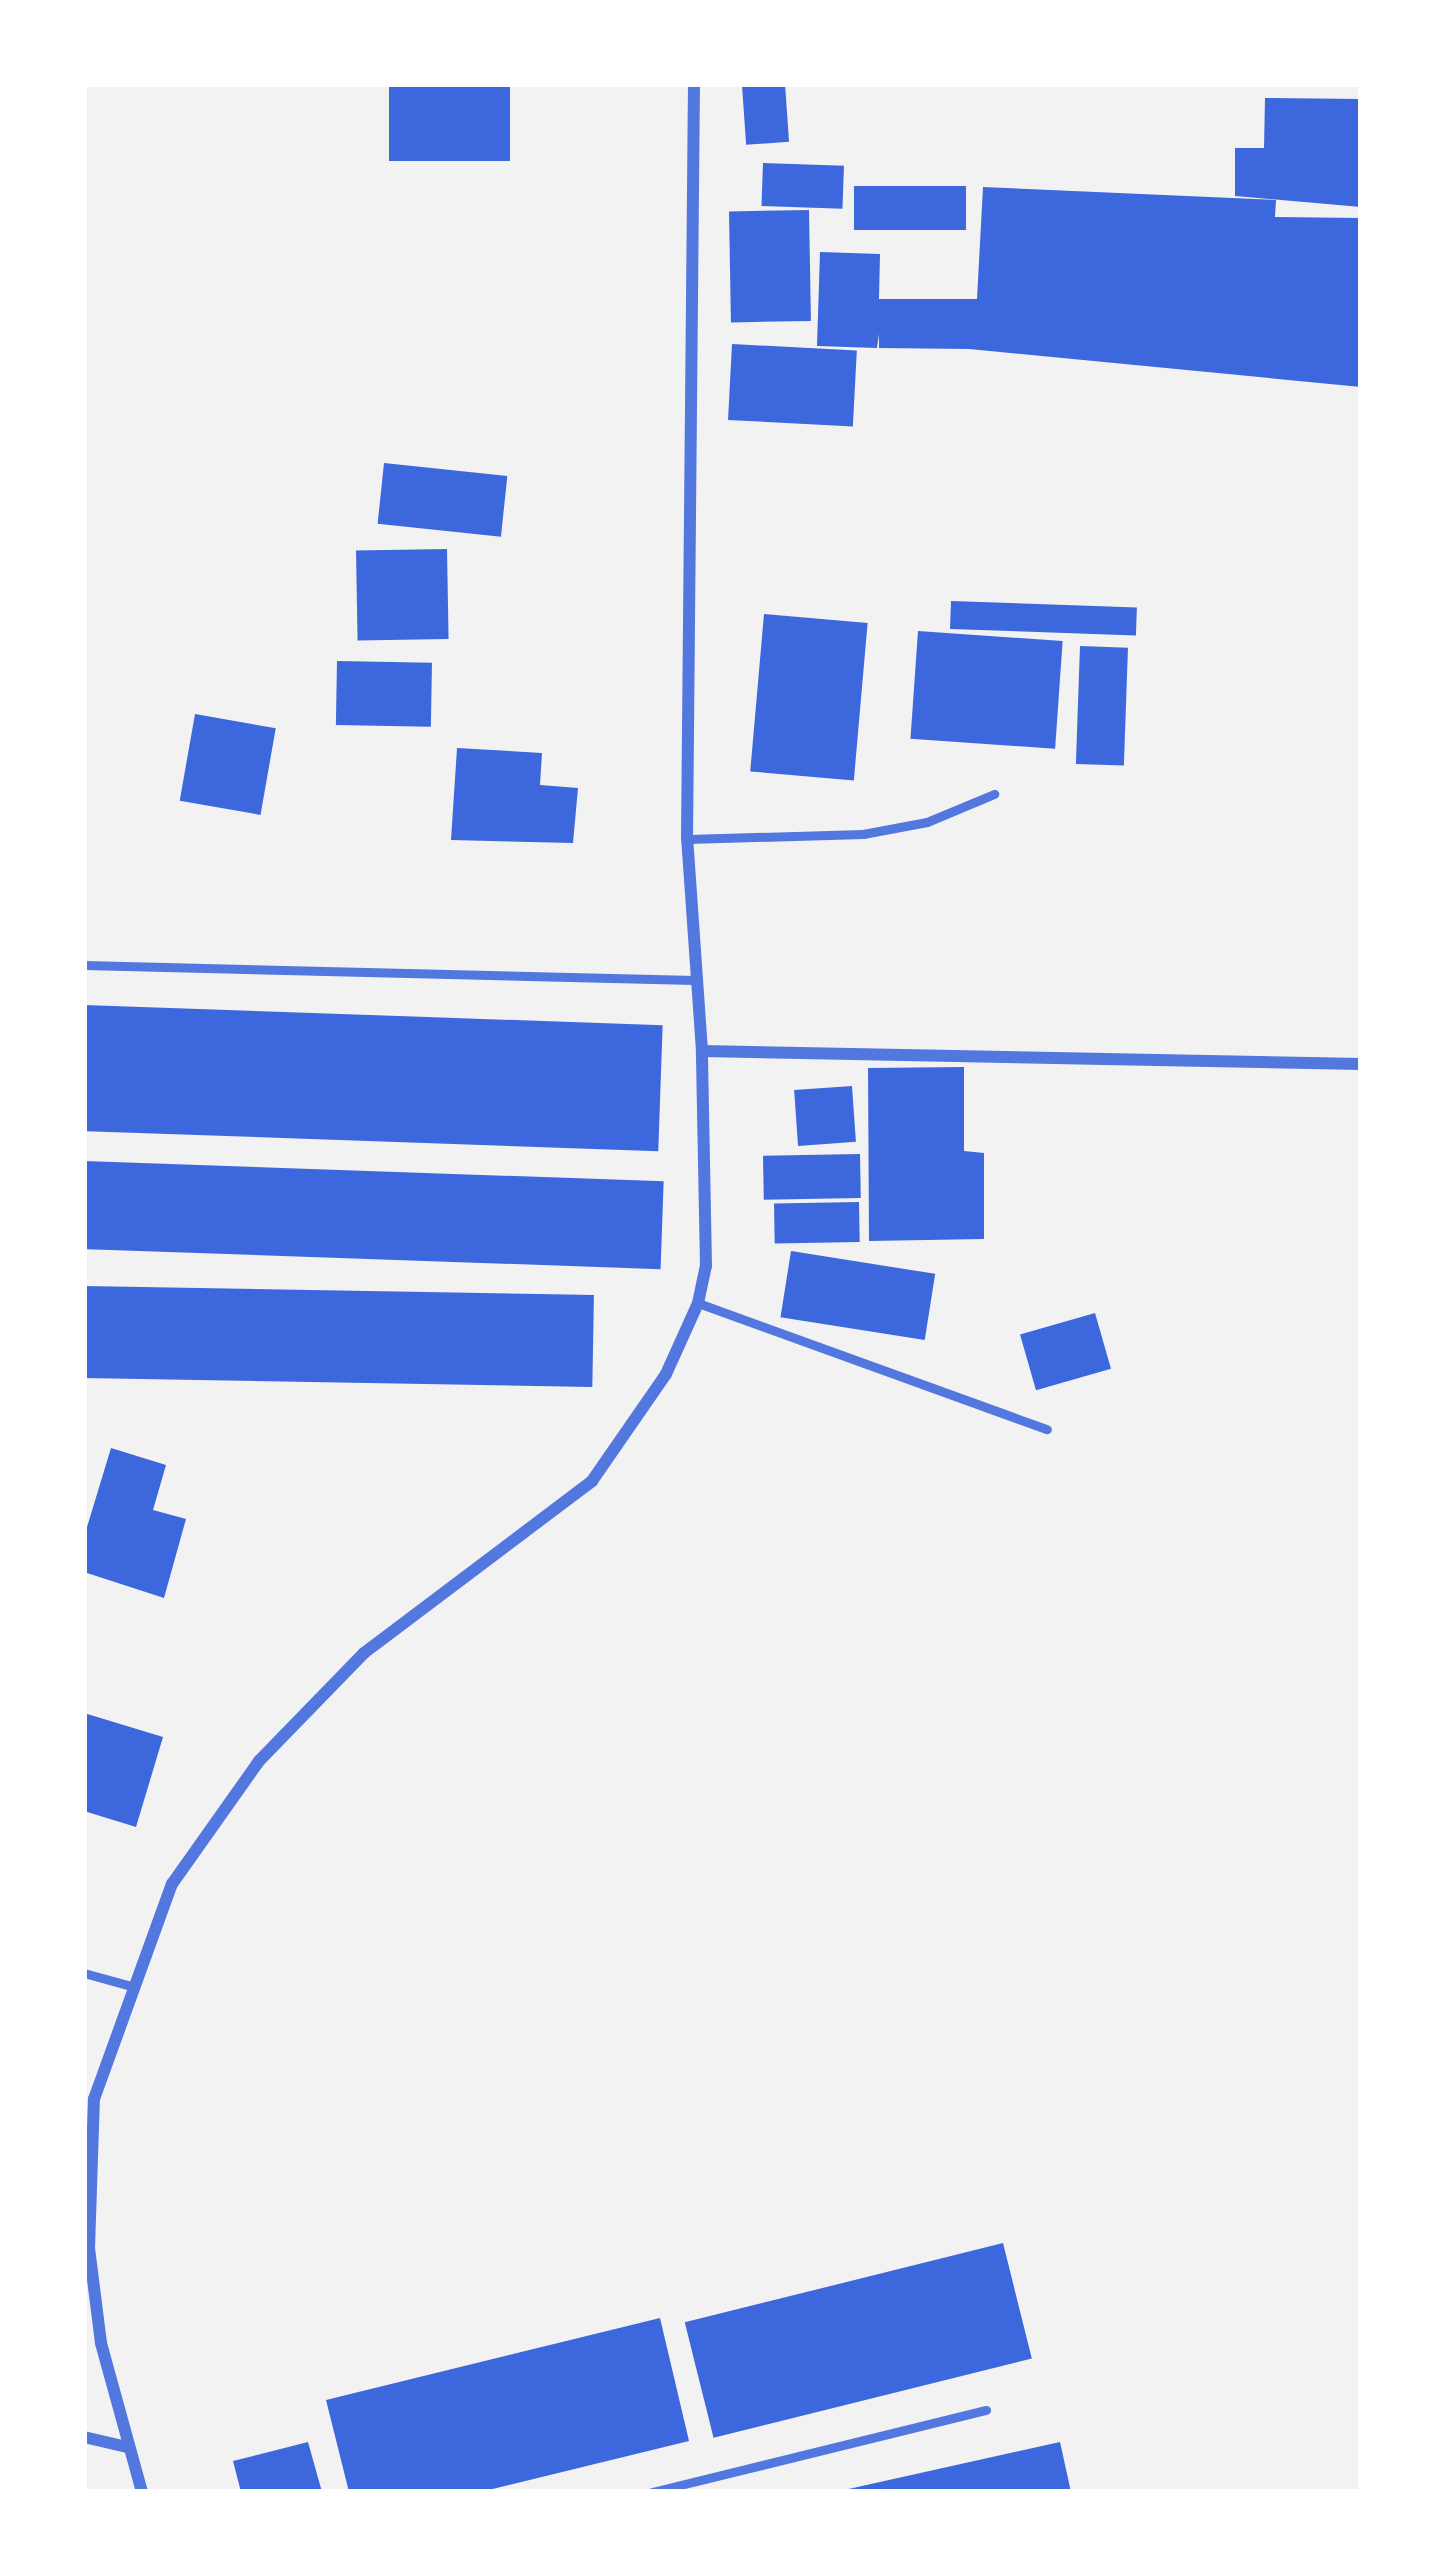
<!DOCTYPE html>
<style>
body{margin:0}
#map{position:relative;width:1445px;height:2576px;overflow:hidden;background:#f2f2f2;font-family:"Open Sans",sans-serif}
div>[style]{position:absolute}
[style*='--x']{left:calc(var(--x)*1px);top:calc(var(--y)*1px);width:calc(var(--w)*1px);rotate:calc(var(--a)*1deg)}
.building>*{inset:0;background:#3d67dc;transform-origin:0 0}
.service>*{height:9px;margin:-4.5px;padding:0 4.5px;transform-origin:4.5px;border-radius:4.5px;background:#5277de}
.minor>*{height:12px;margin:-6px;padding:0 6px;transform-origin:6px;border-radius:6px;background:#5277de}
span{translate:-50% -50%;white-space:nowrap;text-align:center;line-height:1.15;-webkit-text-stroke:12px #fff;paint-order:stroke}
.frame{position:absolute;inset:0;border:87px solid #fff;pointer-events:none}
</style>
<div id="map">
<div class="building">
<i style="left:389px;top:84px;width:121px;height:77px"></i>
<i style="left:785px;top:84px;width:58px;height:43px;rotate:86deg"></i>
<i style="clip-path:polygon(1265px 98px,1361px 99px,1361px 207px,1235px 196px,1235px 148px,1264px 148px)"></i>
<i style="left:763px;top:163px;width:81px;height:43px;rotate:2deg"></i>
<i style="left:854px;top:186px;width:112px;height:44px"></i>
<i style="clip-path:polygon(983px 187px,1276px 200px,1275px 217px,1361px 218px,1361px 387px,969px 349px,879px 348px,879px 334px,877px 348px,817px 346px,820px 252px,880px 254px,879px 299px,977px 299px)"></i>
<i style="left:809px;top:210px;width:111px;height:80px;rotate:89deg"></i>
<i style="left:732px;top:344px;width:125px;height:76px;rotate:3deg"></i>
<i style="left:384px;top:463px;width:124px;height:61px;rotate:6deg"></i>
<i style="left:447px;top:549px;width:90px;height:91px;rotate:89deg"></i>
<i style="left:951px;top:601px;width:186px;height:28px;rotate:2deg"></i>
<i style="left:764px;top:614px;width:104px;height:158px;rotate:5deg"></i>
<i style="left:918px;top:631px;width:145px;height:108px;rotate:4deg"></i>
<i style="left:1080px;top:646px;width:48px;height:118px;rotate:2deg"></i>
<i style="left:337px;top:661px;width:95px;height:64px;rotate:1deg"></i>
<i style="left:195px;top:714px;width:82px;height:88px;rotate:10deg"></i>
<i style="clip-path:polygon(457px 748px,542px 753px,540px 785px,578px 788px,573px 843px,451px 840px)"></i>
<i style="left:84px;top:1005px;width:579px;height:126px;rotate:2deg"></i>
<i style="clip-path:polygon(964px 1067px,964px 1151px,984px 1153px,984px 1239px,869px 1241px,868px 1068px)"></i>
<i style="left:852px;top:1086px;width:56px;height:58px;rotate:86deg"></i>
<i style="left:860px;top:1154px;width:44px;height:97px;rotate:89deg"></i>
<i style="left:84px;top:1161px;width:580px;height:88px;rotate:2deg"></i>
<i style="left:859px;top:1202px;width:40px;height:85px;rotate:89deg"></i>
<i style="left:791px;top:1251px;width:146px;height:67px;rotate:9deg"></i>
<i style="left:84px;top:1286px;width:510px;height:92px;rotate:1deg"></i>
<i style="left:1095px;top:1313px;width:58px;height:78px;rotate:74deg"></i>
<i style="clip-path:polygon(111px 1448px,166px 1465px,153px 1510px,186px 1519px,164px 1598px,84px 1572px,84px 1537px)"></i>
<i style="clip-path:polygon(84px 1713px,163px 1737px,136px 1827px,84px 1811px)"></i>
<i style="left:1003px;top:2243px;width:119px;height:328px;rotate:76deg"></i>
<i style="clip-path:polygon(660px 2318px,689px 2441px,480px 2492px,349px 2492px,326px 2400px)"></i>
<i style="clip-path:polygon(308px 2442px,322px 2492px,241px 2492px,233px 2461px)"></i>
<i style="clip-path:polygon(1060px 2442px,1071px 2492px,844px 2492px,844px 2490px)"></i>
</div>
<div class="service">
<i style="--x:687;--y:839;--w:176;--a:-1.6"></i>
<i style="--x:863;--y:834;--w:65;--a:-10.6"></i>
<i style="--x:927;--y:822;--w:73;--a:-22.7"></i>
<i style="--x:84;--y:965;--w:611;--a:1.41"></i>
<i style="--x:698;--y:1303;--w:371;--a:19.9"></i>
<i style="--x:84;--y:1973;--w:53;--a:15.4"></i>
<i style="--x:652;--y:2492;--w:344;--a:-13.8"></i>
</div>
<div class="minor">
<i style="--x:702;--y:1051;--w:659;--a:1.13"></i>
<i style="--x:84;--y:2437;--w:44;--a:13.1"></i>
<i style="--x:142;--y:2492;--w:155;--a:-105.4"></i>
<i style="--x:101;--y:2343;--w:96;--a:-97.2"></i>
<i style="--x:89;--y:2248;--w:149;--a:-88.1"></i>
<i style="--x:94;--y:2099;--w:229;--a:-70.1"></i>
<i style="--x:172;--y:1884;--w:151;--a:-54.7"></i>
<i style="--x:259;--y:1761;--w:151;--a:-45.8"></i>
<i style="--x:364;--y:1653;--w:286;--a:-37"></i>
<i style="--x:592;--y:1481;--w:130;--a:-55.3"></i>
<i style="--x:666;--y:1374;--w:78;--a:-65.7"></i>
<i style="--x:698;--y:1303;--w:38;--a:-78"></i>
<i style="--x:706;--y:1266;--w:215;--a:-91.1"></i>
<i style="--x:702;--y:1051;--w:213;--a:-94"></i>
<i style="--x:687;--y:839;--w:755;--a:-89.47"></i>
</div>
<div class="frame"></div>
</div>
